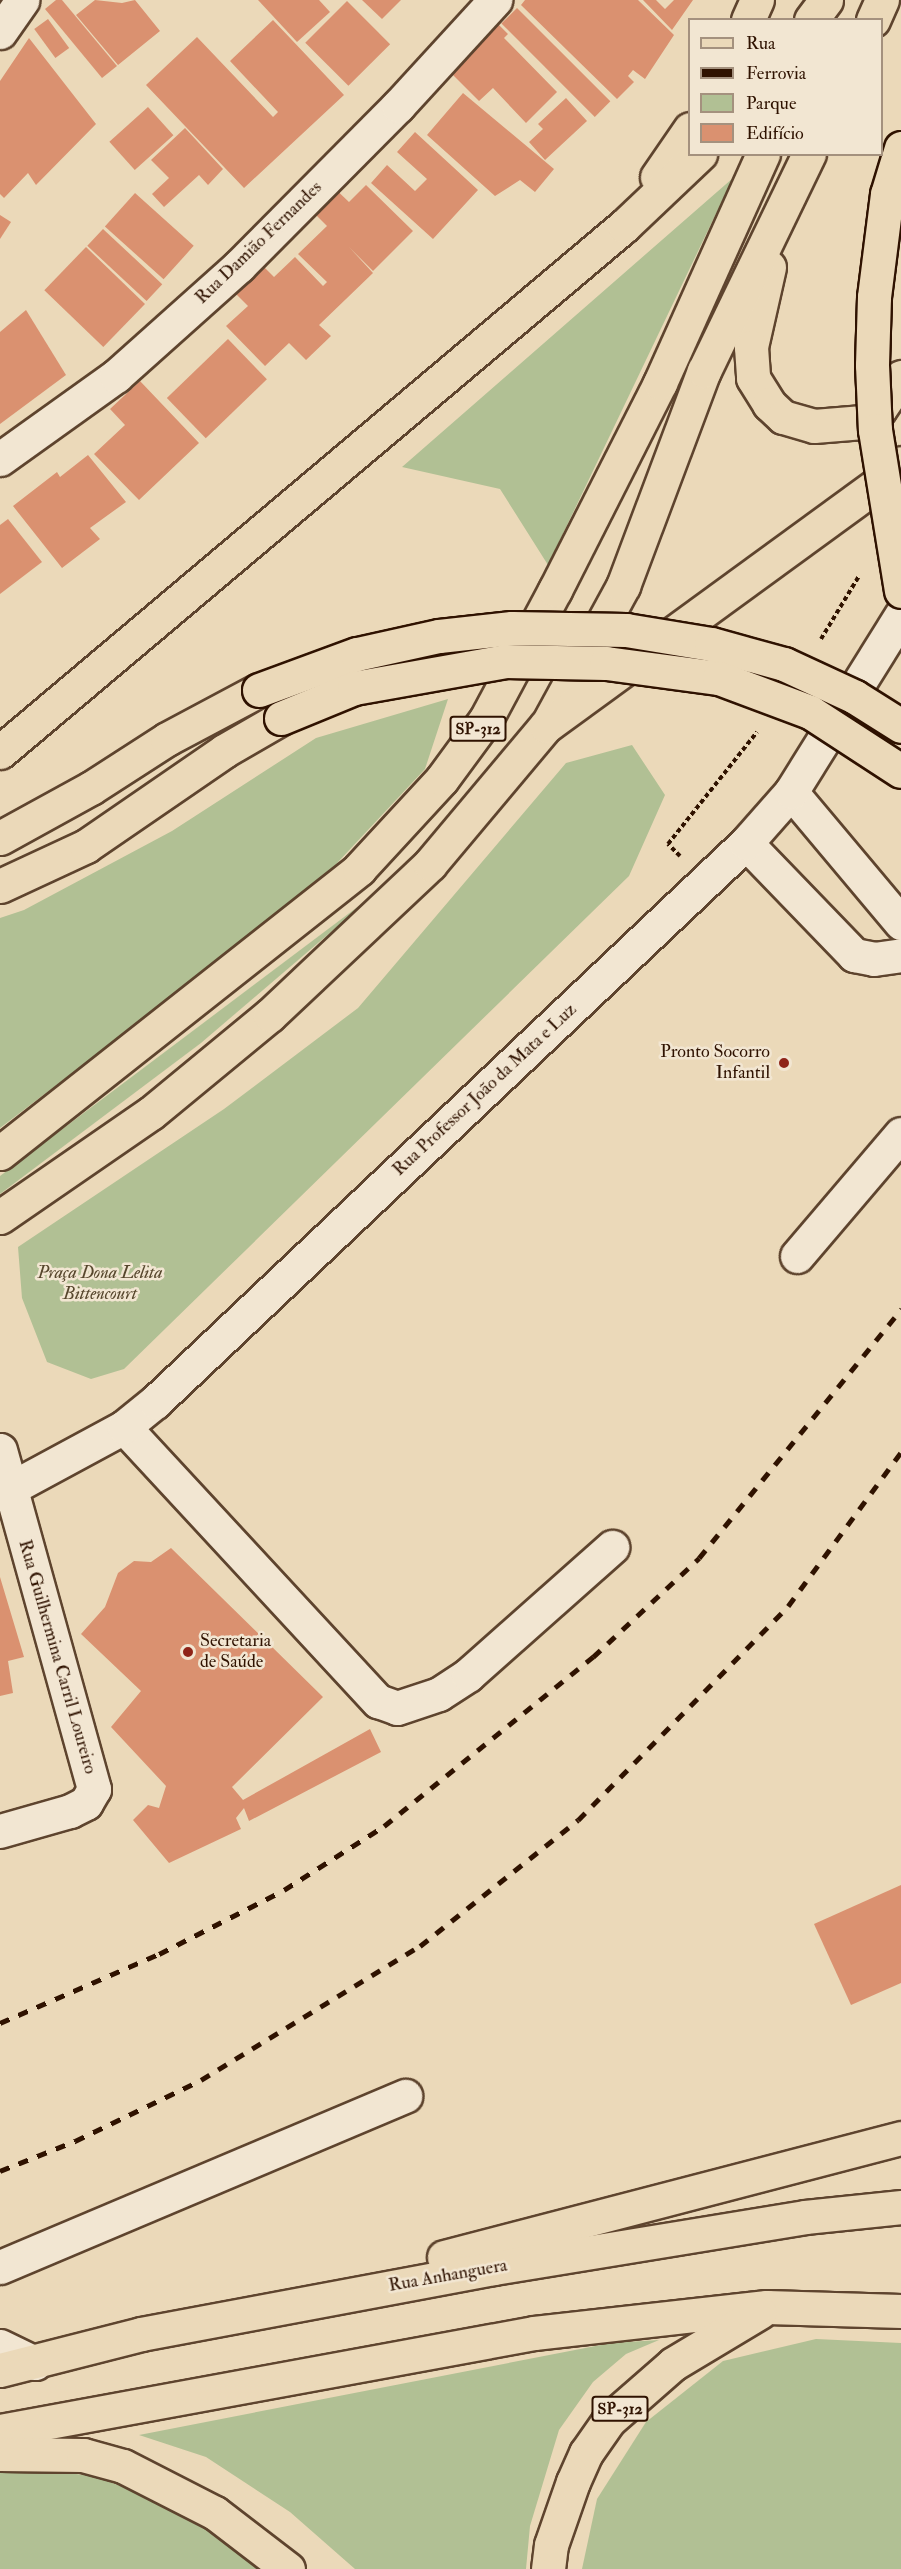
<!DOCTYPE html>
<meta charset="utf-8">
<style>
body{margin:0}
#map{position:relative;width:901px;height:2569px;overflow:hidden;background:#ebd9b9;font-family:"IM FELL Double Pica",serif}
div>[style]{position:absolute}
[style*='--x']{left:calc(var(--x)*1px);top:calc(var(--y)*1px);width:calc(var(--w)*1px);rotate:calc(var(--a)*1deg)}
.green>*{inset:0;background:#b1c094}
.building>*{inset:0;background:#da9170;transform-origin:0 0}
.path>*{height:4px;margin-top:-2px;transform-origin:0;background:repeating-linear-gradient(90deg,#2f1200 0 4.5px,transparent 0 7.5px)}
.roads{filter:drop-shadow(2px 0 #5e442e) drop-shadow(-2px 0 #5e442e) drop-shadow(0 2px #5e442e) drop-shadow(0 -2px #5e442e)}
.minor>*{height:33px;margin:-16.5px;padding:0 16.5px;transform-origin:16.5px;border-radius:16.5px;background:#f2e6d2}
.major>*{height:33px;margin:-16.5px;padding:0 16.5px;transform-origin:16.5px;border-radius:16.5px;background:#ebd9b9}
.rail>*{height:4.5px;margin-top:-2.25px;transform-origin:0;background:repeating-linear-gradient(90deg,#2f1200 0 10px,transparent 0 20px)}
.bridges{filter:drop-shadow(2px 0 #2f1200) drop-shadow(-2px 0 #2f1200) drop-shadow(0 2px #2f1200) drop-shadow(0 -2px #2f1200)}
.major-bridge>*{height:33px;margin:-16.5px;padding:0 16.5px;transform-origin:16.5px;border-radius:16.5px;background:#ebd9b9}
.dots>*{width:16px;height:16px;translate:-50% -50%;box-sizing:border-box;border:3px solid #f2e6d2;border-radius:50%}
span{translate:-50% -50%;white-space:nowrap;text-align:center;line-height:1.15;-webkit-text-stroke:5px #f2e6d2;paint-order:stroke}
.shield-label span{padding:2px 4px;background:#f2e6d2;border:2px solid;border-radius:4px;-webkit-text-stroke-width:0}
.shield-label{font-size:16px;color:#2f1200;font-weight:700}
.street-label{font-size:18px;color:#2f1200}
.poi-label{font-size:18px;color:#2f1200}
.right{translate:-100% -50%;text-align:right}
.left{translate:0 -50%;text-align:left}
.park-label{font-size:18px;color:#56462c;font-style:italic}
.legend{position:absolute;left:688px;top:18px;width:195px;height:138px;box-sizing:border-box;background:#f2e6d2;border:2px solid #a4917e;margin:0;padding:8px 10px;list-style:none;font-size:18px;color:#2f1200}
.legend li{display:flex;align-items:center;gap:12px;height:30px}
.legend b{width:30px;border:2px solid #a4917e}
</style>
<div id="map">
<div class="green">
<i style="clip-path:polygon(733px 178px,548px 565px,500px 489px,402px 467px)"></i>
<i style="clip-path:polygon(448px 699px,425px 769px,310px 892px,0 1128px,0 918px,24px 910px,172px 831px,316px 738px)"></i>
<i style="clip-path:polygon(632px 745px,665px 795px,629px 876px,124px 1369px,91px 1379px,47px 1362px,22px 1298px,18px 1247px,224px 1109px,358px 1008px,566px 763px)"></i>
<i style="clip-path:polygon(380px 890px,201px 1043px,0 1194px,0 1176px)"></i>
<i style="clip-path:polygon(816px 2339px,901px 2343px,901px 2569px,582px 2569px,597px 2499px,646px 2422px,723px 2361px)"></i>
<i style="clip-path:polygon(659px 2340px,626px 2354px,593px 2382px,559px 2430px,530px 2526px,526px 2569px,355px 2569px,290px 2512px,206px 2457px,139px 2435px,611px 2343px)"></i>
<i style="clip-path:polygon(13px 2467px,94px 2476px,173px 2506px,261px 2569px,0 2569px,0 2468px)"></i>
</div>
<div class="building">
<i style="clip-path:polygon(56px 0,62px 0,117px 66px,102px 78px,45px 9px)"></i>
<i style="clip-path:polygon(95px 0,122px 3px,135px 0,160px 31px,118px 65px,76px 15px)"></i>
<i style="clip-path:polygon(258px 0,319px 0,330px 12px,297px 42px)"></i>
<i style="clip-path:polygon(362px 0,401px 0,382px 19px)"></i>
<i style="clip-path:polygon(525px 0,638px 0,674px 35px,645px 79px,633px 70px,628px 76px,634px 82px,617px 99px,521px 5px)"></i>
<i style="clip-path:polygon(643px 0,656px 0,665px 9px,674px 0,693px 0,672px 30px)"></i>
<i style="left:347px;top:1px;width:61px;height:59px;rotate:45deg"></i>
<i style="left:517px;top:8px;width:132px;height:22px;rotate:45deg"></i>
<i style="left:48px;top:19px;width:36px;height:17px;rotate:54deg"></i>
<i style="clip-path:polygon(493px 19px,508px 34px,504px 38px,557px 92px,526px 123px,493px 88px,479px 101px,444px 66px)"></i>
<i style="clip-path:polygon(273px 20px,344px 95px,244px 188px,146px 85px,197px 37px,273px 117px,278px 112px,230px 61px)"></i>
<i style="clip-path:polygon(29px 38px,96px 124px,36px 185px,28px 173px,4px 198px,0 194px,0 81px)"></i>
<i style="clip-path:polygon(463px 93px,554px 169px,535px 192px,520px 180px,495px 196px,427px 135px)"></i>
<i style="clip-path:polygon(566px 98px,587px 121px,545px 160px,529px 142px,543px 129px,538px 124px)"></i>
<i style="left:148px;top:107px;width:38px;height:52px;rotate:48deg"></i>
<i style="clip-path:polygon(185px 128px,223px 169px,208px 185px,199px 175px,164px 207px,152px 194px,169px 178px,151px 160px)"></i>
<i style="clip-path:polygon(415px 132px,478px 190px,433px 239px,371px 183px,387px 165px,415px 191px,427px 179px,397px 152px)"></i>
<i style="clip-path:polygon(329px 183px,349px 202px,366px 185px,413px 231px,373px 271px,349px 247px,373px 273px,319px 325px,331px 336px,306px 360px,289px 343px,265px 366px,226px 326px,248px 306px,230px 288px,258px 261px,274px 277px,295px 257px,323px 286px,327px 282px,298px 254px,327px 226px,306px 205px)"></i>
<i style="left:135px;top:193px;width:79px;height:45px;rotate:42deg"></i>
<i style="clip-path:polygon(0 215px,11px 222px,0 239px)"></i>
<i style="left:103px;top:229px;width:81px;height:23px;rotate:43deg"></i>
<i style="left:86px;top:247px;width:82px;height:60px;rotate:44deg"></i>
<i style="clip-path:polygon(26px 310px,66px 375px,0 424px,0 332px)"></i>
<i style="left:228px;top:339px;width:56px;height:85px;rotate:46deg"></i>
<i style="clip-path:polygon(140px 381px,199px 443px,139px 500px,94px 454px,125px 425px,110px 409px)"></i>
<i style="clip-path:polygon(88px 455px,126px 502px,90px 528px,100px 539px,62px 568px,13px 506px,57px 472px,60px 477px)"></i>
<i style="clip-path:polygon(8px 519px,42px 562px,0 594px,0 525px)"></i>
<i style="clip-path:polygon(171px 1548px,323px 1697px,232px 1787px,243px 1800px,370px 1729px,381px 1752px,249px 1821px,244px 1808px,236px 1818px,241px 1829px,169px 1863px,133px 1820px,148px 1805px,159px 1808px,166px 1786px,111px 1727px,141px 1691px,81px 1634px,105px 1607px,118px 1573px,134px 1561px,151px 1562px)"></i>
<i style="clip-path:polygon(0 1577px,24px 1657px,8px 1661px,13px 1693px,0 1696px)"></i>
<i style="clip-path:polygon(901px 1885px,901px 1983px,851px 2005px,814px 1924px)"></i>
</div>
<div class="path">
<i style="--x:821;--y:639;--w:74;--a:-58.9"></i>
<i style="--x:680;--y:856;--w:17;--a:-135"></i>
<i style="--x:668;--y:844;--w:143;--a:-51.5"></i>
</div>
<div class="roads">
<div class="minor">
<i style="--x:0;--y:32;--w:39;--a:-55"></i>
<i style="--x:0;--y:459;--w:143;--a:-35.6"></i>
<i style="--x:116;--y:376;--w:165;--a:-41.8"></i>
<i style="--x:239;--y:266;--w:226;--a:-45.2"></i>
<i style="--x:398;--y:106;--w:144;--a:-47.5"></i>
<i style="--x:791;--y:792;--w:171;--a:50"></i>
<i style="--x:746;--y:843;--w:156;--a:46"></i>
<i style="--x:854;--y:955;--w:20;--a:11"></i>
<i style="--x:874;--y:959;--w:27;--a:-8"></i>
<i style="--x:797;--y:1256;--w:160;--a:-49.6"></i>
<i style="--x:124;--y:1427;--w:374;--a:47.2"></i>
<i style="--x:378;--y:1701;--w:20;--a:20"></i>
<i style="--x:397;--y:1708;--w:44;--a:-18.4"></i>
<i style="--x:439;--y:1694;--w:35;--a:-33"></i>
<i style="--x:468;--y:1675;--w:193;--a:-41.6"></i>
<i style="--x:0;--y:1450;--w:352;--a:74.5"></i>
<i style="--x:94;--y:1789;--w:16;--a:120"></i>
<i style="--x:86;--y:1803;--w:18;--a:153"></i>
<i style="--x:70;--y:1811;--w:73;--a:164.1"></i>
<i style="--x:0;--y:1494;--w:141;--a:-28.4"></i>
<i style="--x:124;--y:1427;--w:40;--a:-39"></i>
<i style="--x:155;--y:1402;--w:813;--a:-43.41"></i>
<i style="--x:746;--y:843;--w:68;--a:-48.6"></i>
<i style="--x:791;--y:792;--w:208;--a:-58.1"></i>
<i style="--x:0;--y:2267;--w:440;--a:-22.9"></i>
<i style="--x:0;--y:2346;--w:39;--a:26"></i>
</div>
<div class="major">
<i style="--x:748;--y:20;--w:22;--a:-66"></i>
<i style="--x:811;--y:20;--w:25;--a:-53"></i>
<i style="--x:873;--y:20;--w:22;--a:-66"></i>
<i style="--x:657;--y:177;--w:58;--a:-55.5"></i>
<i style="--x:769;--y:267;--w:82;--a:102.7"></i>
<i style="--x:751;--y:347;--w:31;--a:86"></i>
<i style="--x:753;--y:378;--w:31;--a:58"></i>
<i style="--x:769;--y:404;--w:19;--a:43"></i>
<i style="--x:783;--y:417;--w:32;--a:16"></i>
<i style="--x:814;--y:426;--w:49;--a:-4.7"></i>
<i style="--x:863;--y:422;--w:20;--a:-37"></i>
<i style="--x:879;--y:410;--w:40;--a:-56"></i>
<i style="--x:550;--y:720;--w:153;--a:-61.4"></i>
<i style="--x:623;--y:586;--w:230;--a:-69.4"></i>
<i style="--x:704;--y:371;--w:241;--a:-64.2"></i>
<i style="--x:0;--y:752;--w:816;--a:-40.13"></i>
<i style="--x:624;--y:226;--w:105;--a:-43.5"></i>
<i style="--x:0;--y:838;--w:104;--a:-28.8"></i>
<i style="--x:91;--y:788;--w:90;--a:-32.8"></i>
<i style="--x:167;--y:739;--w:104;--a:-28"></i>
<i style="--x:0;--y:886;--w:95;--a:-24.9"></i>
<i style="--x:86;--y:846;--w:168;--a:-34.5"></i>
<i style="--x:224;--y:751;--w:66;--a:-30.1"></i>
<i style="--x:0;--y:1153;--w:458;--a:-38.3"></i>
<i style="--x:359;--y:869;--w:122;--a:-47.3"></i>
<i style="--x:442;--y:779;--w:74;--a:-53.7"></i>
<i style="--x:486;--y:719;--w:146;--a:-61.9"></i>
<i style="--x:555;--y:590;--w:232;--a:-63.1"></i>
<i style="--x:660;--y:383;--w:251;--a:-65.8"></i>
<i style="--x:0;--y:1217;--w:183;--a:-34.6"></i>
<i style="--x:151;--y:1113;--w:154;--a:-39.5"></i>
<i style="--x:270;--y:1015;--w:220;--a:-43.3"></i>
<i style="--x:430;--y:864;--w:180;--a:-50"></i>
<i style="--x:546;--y:726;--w:411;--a:-36.1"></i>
<i style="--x:878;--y:484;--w:31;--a:-42"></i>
<i style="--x:444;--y:2257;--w:472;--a:-14.6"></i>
<i style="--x:0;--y:2370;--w:146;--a:-14.3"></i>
<i style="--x:141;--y:2334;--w:359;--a:-10.6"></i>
<i style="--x:494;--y:2268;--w:315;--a:-9.3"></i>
<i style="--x:805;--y:2217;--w:97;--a:-5.9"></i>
<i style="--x:0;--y:2431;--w:543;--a:-10.4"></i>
<i style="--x:534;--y:2333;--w:234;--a:-6.4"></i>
<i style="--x:767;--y:2307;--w:134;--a:1.7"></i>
<i style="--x:0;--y:2454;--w:83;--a:0.7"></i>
<i style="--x:83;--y:2455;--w:41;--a:15.4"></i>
<i style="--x:123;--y:2466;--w:103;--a:27.1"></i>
<i style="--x:215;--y:2513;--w:92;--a:37.5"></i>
<i style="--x:548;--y:2569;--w:24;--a:-83"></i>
<i style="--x:551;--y:2545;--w:67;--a:-70.8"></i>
<i style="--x:573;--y:2482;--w:32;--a:-66"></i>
<i style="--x:586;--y:2453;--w:39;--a:-55"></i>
<i style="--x:608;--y:2421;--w:86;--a:-41.2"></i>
<i style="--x:673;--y:2364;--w:101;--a:-30.9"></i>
</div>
</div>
<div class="rail">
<i style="--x:0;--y:2023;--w:173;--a:-23.5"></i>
<i style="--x:159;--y:1954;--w:140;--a:-27.1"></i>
<i style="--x:284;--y:1890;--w:119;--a:-32.6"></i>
<i style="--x:384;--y:1826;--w:269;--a:-39"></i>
<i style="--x:593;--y:1657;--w:145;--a:-43"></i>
<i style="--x:699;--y:1558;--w:321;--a:-50.9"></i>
<i style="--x:0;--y:2171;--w:81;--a:-21.8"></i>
<i style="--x:75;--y:2141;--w:140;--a:-25.8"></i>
<i style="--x:201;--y:2080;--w:257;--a:-31.5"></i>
<i style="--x:420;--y:1946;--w:202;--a:-38.6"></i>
<i style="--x:578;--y:1820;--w:300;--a:-45.5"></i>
<i style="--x:788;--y:1606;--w:191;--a:-53.7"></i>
</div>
<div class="bridges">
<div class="major-bridge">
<i style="--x:901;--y:148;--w:48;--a:106.9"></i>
<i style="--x:887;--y:194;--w:104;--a:97.2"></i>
<i style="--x:874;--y:297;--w:68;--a:91.7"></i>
<i style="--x:872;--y:365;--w:65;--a:87.4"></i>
<i style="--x:875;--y:430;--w:163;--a:80.8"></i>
<i style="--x:259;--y:690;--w:104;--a:-20.2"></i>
<i style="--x:357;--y:654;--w:84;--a:-12.4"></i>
<i style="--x:439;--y:636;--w:73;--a:-6.3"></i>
<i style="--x:512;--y:628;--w:114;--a:1"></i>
<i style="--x:626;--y:630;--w:86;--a:9.4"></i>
<i style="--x:711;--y:644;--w:76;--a:15.3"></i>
<i style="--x:784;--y:664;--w:78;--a:24.9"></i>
<i style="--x:855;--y:697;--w:54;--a:32.2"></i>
<i style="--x:281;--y:718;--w:79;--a:-22.3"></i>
<i style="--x:354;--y:688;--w:153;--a:-10.1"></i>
<i style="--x:505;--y:661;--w:101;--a:1.1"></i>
<i style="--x:606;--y:663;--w:114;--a:7.6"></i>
<i style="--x:719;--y:678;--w:97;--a:20.5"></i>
<i style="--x:810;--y:712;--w:108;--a:33"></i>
</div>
</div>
<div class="dots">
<i style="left:784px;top:1063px;background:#8f2418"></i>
<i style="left:188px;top:1652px;background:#8f2418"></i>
</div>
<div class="shield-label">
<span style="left:478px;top:729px">SP-312</span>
<span style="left:620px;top:2409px">SP-312</span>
</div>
<div class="street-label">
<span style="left:259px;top:243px;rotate:-44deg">Rua Damião Fernandes</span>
<span style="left:485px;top:1090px;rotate:-43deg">Rua Professor João da Mata e Luz</span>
<span style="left:57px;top:1657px;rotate:74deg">Rua Guilhermina Carril Loureiro</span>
<span style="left:448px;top:2276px;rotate:-10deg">Rua Anhanguera</span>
</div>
<div class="poi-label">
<span class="right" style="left:770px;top:1063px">Pronto Socorro<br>Infantil</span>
<span class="left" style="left:200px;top:1652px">Secretaria<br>de Saúde</span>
</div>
<div class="park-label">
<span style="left:100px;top:1284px">Praça Dona Lelita<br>Bittencourt</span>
</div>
<ul class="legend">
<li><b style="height:8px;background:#ebd9b9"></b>Rua</li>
<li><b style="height:8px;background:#2f1200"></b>Ferrovia</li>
<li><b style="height:16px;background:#b1c094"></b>Parque</li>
<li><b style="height:16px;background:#da9170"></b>Edifício</li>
</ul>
</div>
